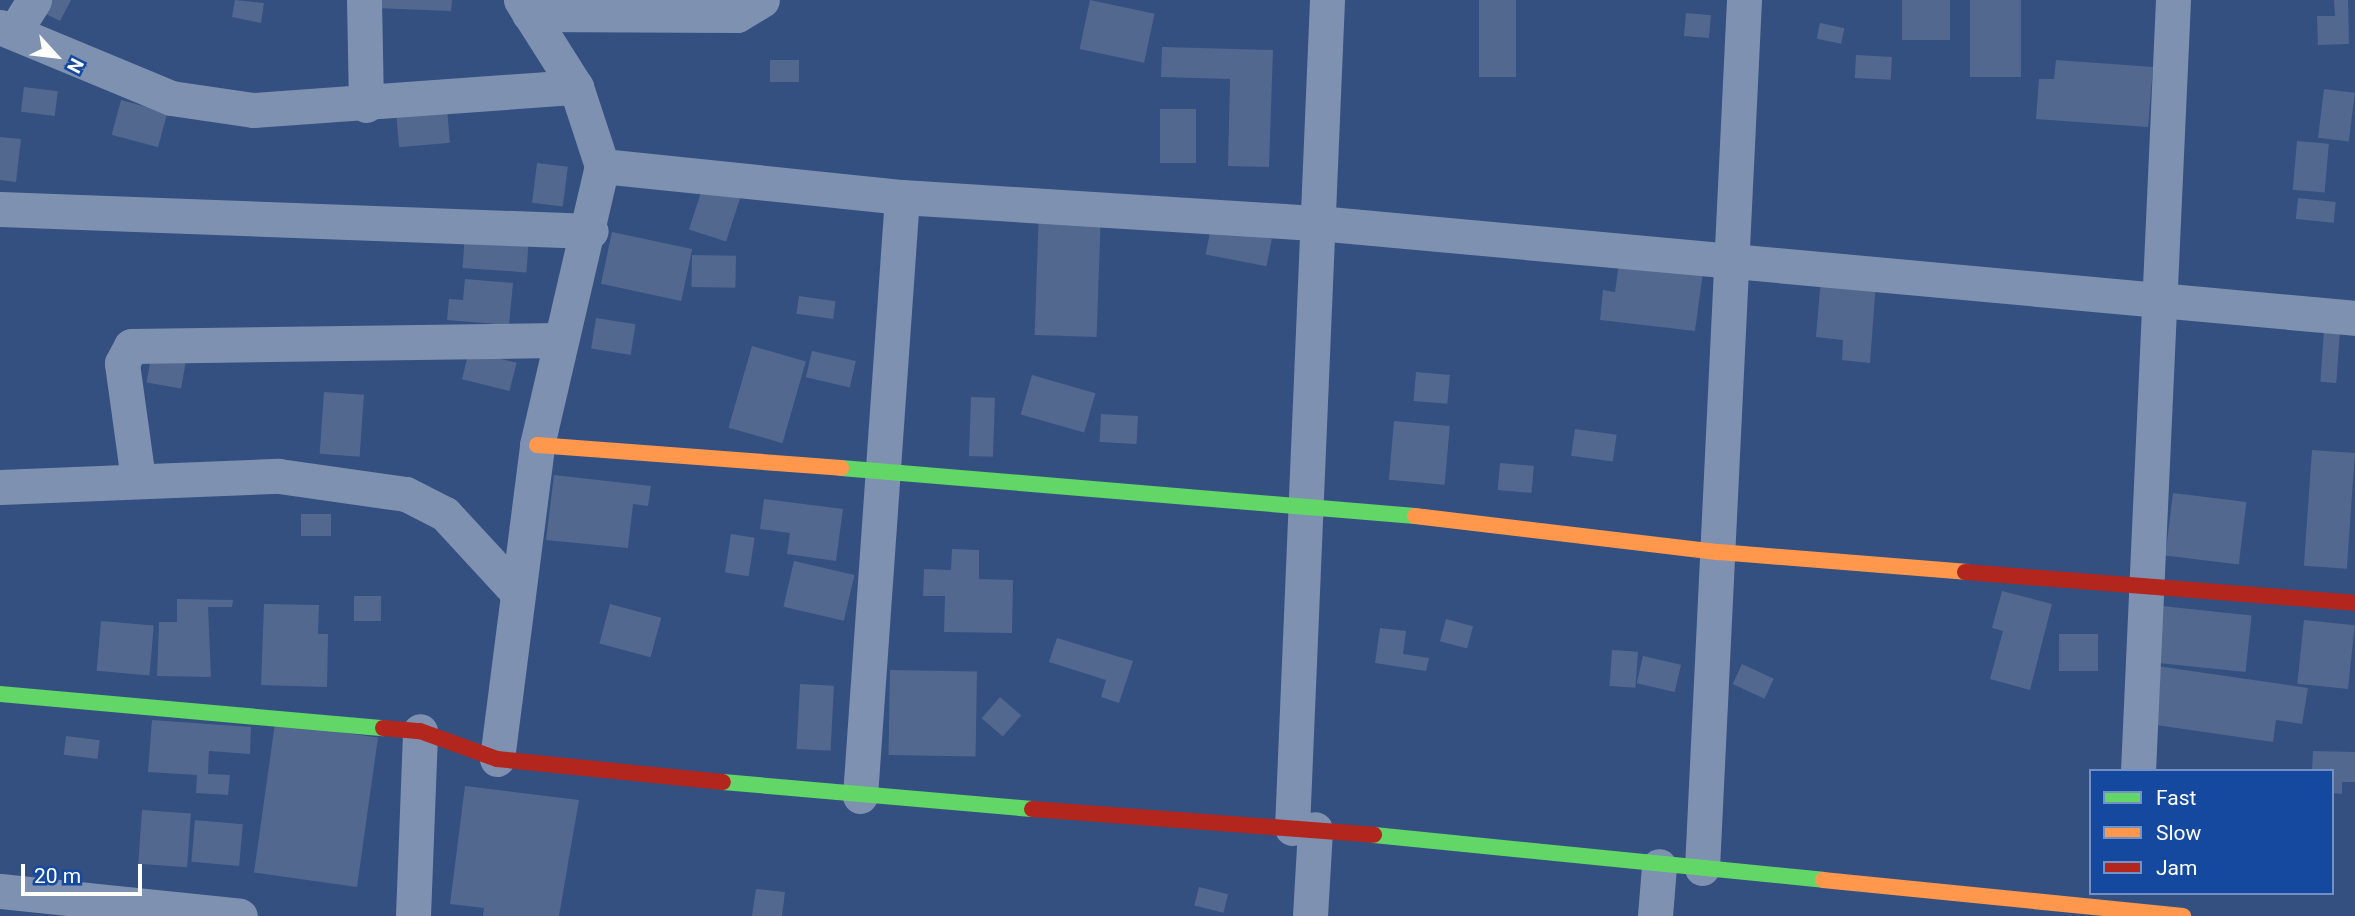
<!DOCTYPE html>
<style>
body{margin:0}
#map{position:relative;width:2355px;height:916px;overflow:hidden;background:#345080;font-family:Roboto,sans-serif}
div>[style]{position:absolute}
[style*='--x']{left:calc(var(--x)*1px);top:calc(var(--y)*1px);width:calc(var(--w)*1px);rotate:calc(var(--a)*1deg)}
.building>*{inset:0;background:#52688e;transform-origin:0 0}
.street>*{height:35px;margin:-17.5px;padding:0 17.5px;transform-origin:17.5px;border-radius:17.5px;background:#7f91b0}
.fast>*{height:16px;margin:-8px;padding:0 8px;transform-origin:8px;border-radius:8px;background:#63d668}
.slow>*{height:16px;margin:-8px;padding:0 8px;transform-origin:8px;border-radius:8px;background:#ff974d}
.jam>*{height:16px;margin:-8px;padding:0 8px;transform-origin:8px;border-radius:8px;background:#b3261e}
span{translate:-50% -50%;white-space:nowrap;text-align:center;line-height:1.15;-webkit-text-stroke:7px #15489f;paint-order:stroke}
.legend{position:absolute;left:2089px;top:769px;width:245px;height:126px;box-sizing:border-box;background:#15489f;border:2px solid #7391c5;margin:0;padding:9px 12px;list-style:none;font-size:21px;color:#fff}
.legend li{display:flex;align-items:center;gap:14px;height:35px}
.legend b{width:35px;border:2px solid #7391c5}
.north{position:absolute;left:21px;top:21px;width:70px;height:70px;-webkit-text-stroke:5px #15489f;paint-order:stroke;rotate:117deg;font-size:19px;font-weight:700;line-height:28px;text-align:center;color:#fff}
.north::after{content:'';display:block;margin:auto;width:24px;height:32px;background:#fff;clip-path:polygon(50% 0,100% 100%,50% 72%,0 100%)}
.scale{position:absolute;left:21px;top:864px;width:121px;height:32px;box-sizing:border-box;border:4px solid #fff;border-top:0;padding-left:9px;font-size:21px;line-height:24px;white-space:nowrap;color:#fff;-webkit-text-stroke:5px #15489f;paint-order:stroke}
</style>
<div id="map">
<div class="building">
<i style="clip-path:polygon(43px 0,71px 0,60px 21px,38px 10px)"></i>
<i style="clip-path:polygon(235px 0,264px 3px,261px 23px,232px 17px)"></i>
<i style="clip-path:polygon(375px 0,452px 0,451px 11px,374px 8px)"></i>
<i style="left:1090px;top:0;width:66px;height:50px;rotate:12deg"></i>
<i style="left:1479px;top:0;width:37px;height:77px"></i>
<i style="left:1902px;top:0;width:48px;height:40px"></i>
<i style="left:1970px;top:0;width:51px;height:77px"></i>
<i style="clip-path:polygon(2334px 0,2348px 0,2349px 44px,2318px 45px,2317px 16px,2335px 16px)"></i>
<i style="left:1686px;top:13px;width:25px;height:23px;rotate:5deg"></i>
<i style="left:1820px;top:23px;width:25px;height:16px;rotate:12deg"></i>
<i style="clip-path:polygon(1162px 47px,1273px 50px,1269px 167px,1228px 166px,1230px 79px,1161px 77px)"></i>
<i style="left:1856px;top:55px;width:36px;height:23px;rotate:3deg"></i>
<i style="left:770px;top:60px;width:29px;height:22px"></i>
<i style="clip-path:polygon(2056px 60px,2153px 67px,2148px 127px,2036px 119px,2039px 79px,2054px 79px)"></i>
<i style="left:24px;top:87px;width:34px;height:25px;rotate:7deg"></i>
<i style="left:2324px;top:89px;width:31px;height:49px;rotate:7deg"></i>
<i style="left:121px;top:100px;width:48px;height:36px;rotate:15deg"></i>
<i style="left:447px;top:109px;width:34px;height:51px;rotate:85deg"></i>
<i style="left:1160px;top:109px;width:36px;height:54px"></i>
<i style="clip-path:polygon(0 137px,21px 139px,16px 182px,0 180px)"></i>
<i style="left:2297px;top:141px;width:32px;height:49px;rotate:5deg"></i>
<i style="left:537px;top:163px;width:31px;height:40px;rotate:7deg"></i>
<i style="left:705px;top:180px;width:39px;height:52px;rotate:18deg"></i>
<i style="left:2298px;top:198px;width:38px;height:21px;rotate:6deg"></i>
<i style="left:1039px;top:209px;width:62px;height:126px;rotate:2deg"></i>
<i style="left:1211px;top:227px;width:62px;height:28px;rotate:11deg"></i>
<i style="left:612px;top:232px;width:82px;height:53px;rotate:12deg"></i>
<i style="left:465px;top:233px;width:64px;height:35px;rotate:4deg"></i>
<i style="left:692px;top:255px;width:44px;height:32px;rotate:1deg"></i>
<i style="clip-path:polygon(1619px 263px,1703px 272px,1695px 331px,1600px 320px,1603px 290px,1615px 292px)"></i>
<i style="clip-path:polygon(1821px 277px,1876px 282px,1870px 363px,1842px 360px,1843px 340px,1816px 337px)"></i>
<i style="clip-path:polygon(465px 279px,513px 283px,509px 325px,447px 320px,449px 299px,463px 300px)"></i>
<i style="left:799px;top:296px;width:37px;height:18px;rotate:8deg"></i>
<i style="left:596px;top:318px;width:40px;height:31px;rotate:9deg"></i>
<i style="left:2324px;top:330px;width:16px;height:52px;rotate:4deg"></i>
<i style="left:752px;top:346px;width:56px;height:85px;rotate:16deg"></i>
<i style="left:469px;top:351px;width:49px;height:29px;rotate:14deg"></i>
<i style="left:812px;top:351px;width:45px;height:27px;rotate:13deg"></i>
<i style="left:152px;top:352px;width:35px;height:31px;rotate:10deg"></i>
<i style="left:1416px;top:372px;width:34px;height:29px;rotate:5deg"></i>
<i style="left:1032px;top:375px;width:66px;height:41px;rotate:16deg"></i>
<i style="left:324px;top:392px;width:40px;height:62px;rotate:4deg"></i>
<i style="left:971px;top:397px;width:24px;height:59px;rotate:2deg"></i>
<i style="left:1101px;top:414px;width:37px;height:28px;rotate:3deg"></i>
<i style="left:1394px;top:421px;width:56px;height:59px;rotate:5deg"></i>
<i style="left:1575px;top:429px;width:42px;height:27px;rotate:8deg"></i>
<i style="left:2312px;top:450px;width:43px;height:116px;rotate:4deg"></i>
<i style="left:1500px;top:463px;width:34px;height:27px;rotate:5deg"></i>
<i style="clip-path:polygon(554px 475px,651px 486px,648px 506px,633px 504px,628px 548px,546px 540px)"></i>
<i style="left:2173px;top:493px;width:74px;height:63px;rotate:7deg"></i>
<i style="clip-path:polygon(764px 499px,843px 509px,836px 561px,787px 554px,790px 533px,760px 529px)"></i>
<i style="left:331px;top:514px;width:22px;height:30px;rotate:90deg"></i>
<i style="left:731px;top:534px;width:24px;height:39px;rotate:9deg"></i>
<i style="clip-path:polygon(952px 549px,979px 550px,979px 579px,1013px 580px,1012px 633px,944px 632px,945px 596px,923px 596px,924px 569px,951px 570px)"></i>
<i style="left:794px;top:561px;width:62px;height:47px;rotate:13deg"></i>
<i style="clip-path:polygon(2002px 591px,2052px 604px,2030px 690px,1990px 679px,2003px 631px,1992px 628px)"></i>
<i style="left:354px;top:596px;width:27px;height:25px"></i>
<i style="clip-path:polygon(177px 599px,233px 600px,232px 607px,208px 607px,211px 677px,157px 676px,159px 622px,177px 622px)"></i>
<i style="clip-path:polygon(264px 604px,319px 605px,318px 634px,328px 634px,327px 687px,261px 685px)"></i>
<i style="left:610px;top:604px;width:53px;height:41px;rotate:15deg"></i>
<i style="left:2162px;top:606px;width:90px;height:57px;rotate:6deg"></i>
<i style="left:1446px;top:619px;width:28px;height:23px;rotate:15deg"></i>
<i style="left:2304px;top:620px;width:51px;height:64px;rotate:6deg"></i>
<i style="left:101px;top:621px;width:53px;height:50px;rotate:5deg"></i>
<i style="clip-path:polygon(1380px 628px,1406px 631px,1403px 654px,1429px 658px,1426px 671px,1375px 663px)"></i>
<i style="left:2098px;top:634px;width:37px;height:39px;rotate:90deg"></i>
<i style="clip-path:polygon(1057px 638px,1133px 661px,1119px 703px,1101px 697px,1106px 680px,1049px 662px)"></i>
<i style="left:1612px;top:650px;width:26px;height:36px;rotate:4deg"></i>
<i style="left:1643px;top:656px;width:39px;height:28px;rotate:13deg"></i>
<i style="left:1742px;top:664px;width:35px;height:22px;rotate:25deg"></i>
<i style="clip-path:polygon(2157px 666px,2308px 688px,2302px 724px,2276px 720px,2273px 742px,2149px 724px)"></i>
<i style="left:890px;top:670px;width:87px;height:85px;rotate:1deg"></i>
<i style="left:800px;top:684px;width:34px;height:65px;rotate:3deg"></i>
<i style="left:1000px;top:697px;width:28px;height:28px;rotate:41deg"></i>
<i style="clip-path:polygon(152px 720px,251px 727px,250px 754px,209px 751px,208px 774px,230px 775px,228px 795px,196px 793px,197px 775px,148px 772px)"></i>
<i style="left:275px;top:723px;width:104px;height:151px;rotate:8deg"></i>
<i style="left:66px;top:736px;width:34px;height:19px;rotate:7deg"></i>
<i style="clip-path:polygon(2313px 751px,2355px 752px,2355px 782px,2342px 782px,2342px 794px,2332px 793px,2332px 771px,2312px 771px)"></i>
<i style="clip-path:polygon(465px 786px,579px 800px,559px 916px,483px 916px,484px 908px,450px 904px)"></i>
<i style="left:142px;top:810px;width:49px;height:54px;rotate:4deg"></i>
<i style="left:195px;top:820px;width:48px;height:42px;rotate:5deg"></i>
<i style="left:1199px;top:887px;width:30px;height:19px;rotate:14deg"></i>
<i style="clip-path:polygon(756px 889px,785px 892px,782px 916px,752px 916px)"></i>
</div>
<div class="street">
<i style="--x:364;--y:0;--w:105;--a:88.9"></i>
<i style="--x:529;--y:14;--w:208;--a:0.3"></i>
<i style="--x:737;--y:15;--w:29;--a:-31"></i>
<i style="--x:0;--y:27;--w:185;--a:22.5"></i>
<i style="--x:171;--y:98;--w:83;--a:8.3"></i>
<i style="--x:253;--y:110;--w:324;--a:-4.1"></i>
<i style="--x:16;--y:29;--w:34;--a:-58"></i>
<i style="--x:602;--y:166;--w:302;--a:5.9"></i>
<i style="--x:902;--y:197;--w:417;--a:3.6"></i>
<i style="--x:1318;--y:223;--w:1041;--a:5.23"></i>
<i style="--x:0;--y:209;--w:591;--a:2.13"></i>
<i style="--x:138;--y:479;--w:117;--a:-97.9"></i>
<i style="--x:122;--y:363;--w:19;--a:-62"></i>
<i style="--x:131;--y:346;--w:428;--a:-0.8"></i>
<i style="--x:0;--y:487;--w:279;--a:-2.3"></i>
<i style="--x:279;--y:476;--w:128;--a:8.1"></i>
<i style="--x:406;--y:494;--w:44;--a:27.1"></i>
<i style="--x:445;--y:514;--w:106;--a:47.3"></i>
<i style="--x:497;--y:759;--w:317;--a:-82.7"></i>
<i style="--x:537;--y:445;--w:286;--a:-76.9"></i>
<i style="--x:602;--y:166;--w:83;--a:-108.2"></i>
<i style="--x:576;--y:87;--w:103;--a:-122.3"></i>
<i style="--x:2138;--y:771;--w:772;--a:-87.4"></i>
<i style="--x:860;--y:796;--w:600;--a:-85.99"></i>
<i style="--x:1292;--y:828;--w:829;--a:-87.58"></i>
<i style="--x:1702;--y:868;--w:869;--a:-87.23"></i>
<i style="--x:0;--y:891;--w:241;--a:5.9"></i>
<i style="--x:413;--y:916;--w:185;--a:-87.8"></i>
<i style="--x:1310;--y:916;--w:87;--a:-86.7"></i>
<i style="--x:1655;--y:916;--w:50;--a:-85.4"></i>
</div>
<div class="fast">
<i style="--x:841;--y:468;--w:576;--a:4.78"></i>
<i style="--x:0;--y:694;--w:385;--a:5.1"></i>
<i style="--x:723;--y:782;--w:310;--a:5"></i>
<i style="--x:1374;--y:835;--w:451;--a:5.7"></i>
</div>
<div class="slow">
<i style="--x:537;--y:445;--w:305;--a:4.3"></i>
<i style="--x:1415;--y:516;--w:306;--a:6.8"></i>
<i style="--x:1719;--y:552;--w:247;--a:4.6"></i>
<i style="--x:1823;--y:880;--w:362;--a:5.7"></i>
</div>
<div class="jam">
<i style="--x:1965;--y:572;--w:391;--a:4.5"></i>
<i style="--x:383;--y:728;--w:37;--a:5"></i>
<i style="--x:420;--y:731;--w:82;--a:20"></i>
<i style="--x:497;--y:759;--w:227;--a:5.8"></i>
<i style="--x:1032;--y:809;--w:343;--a:4.3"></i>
</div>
<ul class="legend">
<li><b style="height:9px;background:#63d668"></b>Fast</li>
<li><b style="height:9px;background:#ff974d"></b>Slow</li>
<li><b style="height:9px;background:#b3261e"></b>Jam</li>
</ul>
<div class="north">N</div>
<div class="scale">20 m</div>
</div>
